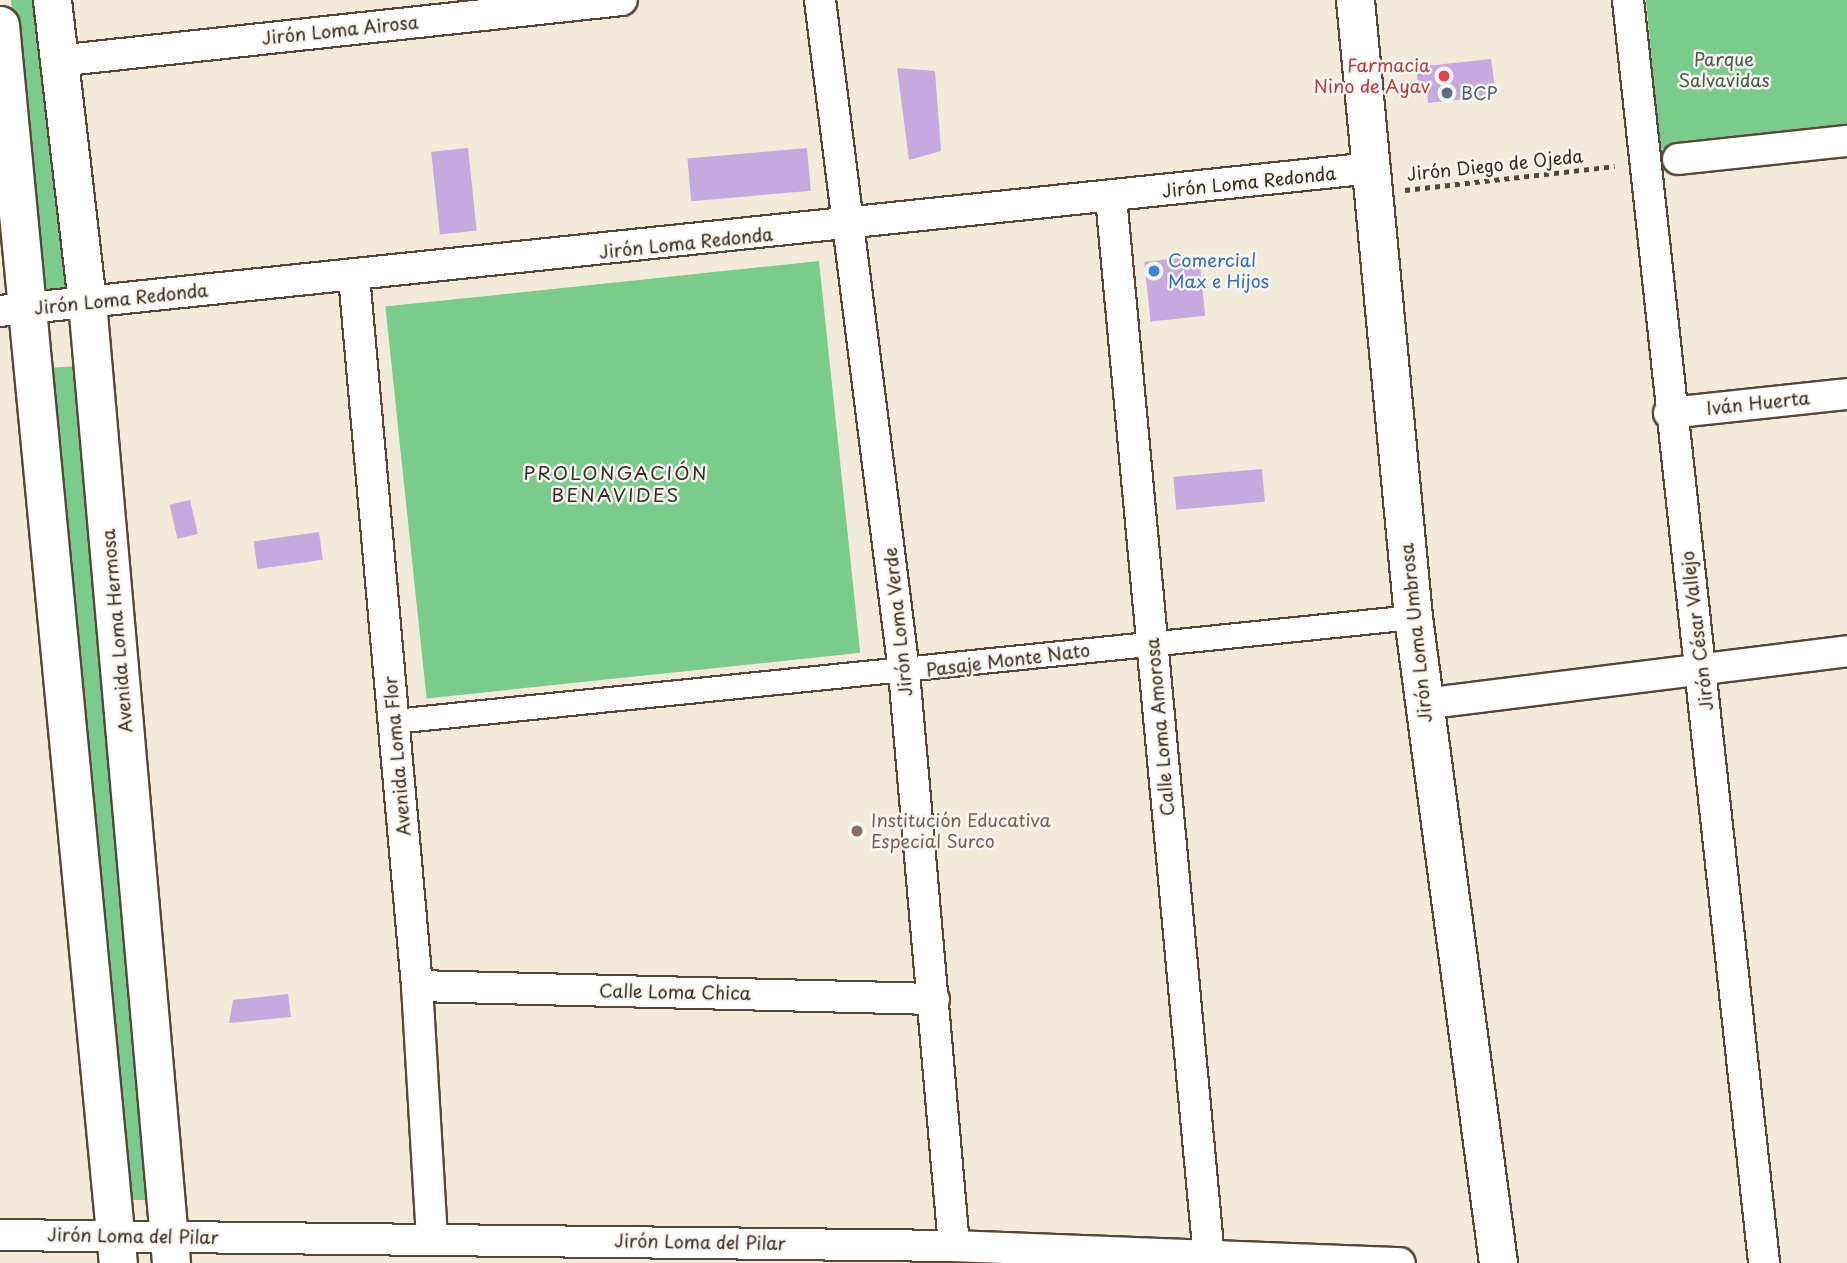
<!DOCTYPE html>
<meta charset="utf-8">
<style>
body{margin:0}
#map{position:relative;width:1847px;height:1263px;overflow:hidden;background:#f2ebda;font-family:"Playpen Sans",sans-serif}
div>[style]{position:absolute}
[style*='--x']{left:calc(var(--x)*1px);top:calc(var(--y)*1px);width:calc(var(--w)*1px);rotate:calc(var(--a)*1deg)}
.green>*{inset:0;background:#7bcb8c;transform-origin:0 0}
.building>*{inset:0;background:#c7a9e0;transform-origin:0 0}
.path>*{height:4.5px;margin-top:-2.25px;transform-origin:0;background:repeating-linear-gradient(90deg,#56473a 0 5px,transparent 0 10px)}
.roads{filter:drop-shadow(2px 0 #56473a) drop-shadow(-2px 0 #56473a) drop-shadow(0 2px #56473a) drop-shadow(0 -2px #56473a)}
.pedestrian>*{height:23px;margin:-11.5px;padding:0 11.5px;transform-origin:11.5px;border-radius:11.5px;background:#fff}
.minor>*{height:30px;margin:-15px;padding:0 15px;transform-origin:15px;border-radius:15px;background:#fff}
.tertiary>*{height:37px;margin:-18.5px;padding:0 18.5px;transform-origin:18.5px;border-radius:18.5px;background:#fff}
.dots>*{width:19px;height:19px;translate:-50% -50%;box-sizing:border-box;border:4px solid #f6f6f2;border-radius:50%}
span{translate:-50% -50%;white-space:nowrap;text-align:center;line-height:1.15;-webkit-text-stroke:5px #f6f6f2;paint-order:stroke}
.street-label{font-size:18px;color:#3b2a1e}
.park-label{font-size:18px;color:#4e5a3f}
.health-label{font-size:18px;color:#be3a42}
.right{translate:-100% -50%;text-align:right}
.service-label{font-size:18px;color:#4e5e75}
.left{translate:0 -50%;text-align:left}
.shop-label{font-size:18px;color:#366cbe}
.education-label{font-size:18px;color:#785e54}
.neighbourhood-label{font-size:19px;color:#3b2a1e;letter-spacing:2px}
</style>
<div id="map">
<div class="green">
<i style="clip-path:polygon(11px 0,41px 0,85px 288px,37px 290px)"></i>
<i style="clip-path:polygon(1646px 0,1847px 0,1847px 128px,1660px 149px)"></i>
<i style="left:819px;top:261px;width:394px;height:436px;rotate:84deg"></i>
<i style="clip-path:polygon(80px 366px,153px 1200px,127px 1200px,46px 368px)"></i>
</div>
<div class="building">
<i style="clip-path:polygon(1491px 59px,1496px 96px,1428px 103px,1427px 89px,1419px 90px,1416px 67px)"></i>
<i style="clip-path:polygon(897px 68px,935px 71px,941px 151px,909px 160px)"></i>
<i style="left:468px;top:148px;width:83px;height:37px;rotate:84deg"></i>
<i style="left:807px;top:148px;width:43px;height:120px;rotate:85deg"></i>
<i style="left:1199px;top:256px;width:60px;height:55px;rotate:84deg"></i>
<i style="left:1262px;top:469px;width:33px;height:89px;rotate:85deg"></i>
<i style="left:190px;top:500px;width:35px;height:21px;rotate:77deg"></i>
<i style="left:319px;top:532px;width:28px;height:66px;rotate:82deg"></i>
<i style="clip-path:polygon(288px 994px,291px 1017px,229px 1023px,233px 1000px)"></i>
</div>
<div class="path">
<i style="--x:1405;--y:190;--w:211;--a:-6.5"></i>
</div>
<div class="roads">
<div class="pedestrian">
<i style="--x:394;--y:721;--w:1024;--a:-5.83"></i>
</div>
<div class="minor">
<i style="--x:820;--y:0;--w:677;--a:82.87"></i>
<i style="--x:904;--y:672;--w:576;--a:85.02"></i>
<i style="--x:1628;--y:0;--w:1270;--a:83.85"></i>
<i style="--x:57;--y:61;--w:568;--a:-6.16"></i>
<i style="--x:1678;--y:159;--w:170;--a:-6.1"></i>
<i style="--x:1111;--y:197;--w:1065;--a:84.72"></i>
<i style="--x:354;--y:276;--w:713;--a:84.93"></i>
<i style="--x:417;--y:986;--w:250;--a:86.6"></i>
<i style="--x:0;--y:311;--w:1378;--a:-5.95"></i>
<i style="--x:1669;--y:413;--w:179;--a:-6.1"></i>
<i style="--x:1423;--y:704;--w:427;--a:-7.1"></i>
<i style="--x:417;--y:986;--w:517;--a:1.44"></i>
<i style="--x:0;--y:1235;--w:954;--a:0.66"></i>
<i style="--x:954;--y:1246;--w:446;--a:2.2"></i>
</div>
<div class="tertiary">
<i style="--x:52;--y:0;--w:304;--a:83.4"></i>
<i style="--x:87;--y:302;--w:965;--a:85"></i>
<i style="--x:1355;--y:0;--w:620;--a:84.63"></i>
<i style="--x:1413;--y:617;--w:652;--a:82.5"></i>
<i style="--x:0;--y:25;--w:1244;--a:84.56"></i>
</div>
</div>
<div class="dots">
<i style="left:1444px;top:76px;background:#e0444e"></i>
<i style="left:1447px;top:93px;background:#5c6f8a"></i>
<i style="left:1154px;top:271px;background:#3f7fe0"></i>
<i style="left:857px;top:831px;background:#8d6e63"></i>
</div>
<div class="street-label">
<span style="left:340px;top:30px;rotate:-6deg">Jirón Loma Airosa</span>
<span style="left:1495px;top:165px;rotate:-6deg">Jirón Diego de Ojeda</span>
<span style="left:1249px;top:182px;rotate:-6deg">Jirón Loma Redonda</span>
<span style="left:686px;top:243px;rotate:-6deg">Jirón Loma Redonda</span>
<span style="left:121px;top:299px;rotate:-6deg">Jirón Loma Redonda</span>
<span style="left:1758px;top:403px;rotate:-6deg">Iván Huerta</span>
<span style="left:898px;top:622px;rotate:-96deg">Jirón Loma Verde</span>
<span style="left:117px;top:631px;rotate:-95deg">Avenida Loma Hermosa</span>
<span style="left:1697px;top:631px;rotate:-97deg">Jirón César Vallejo</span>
<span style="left:1416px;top:633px;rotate:-96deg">Jirón Loma Umbrosa</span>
<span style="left:1008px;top:660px;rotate:-7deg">Pasaje Monte Nato</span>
<span style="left:1160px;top:727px;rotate:-95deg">Calle Loma Amorosa</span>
<span style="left:397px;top:756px;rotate:-95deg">Avenida Loma Flor</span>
<span style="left:675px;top:992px;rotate:1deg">Calle Loma Chica</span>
<span style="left:133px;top:1236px;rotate:1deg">Jirón Loma del Pilar</span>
<span style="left:700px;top:1242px;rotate:1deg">Jirón Loma del Pilar</span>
</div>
<div class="park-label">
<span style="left:1724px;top:70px">Parque<br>Salvavidas</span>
</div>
<div class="health-label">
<span class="right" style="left:1430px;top:76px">Farmacia<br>Nino de Ayav</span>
</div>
<div class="service-label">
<span class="left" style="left:1461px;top:93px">BCP</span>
</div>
<div class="shop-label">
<span class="left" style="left:1168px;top:271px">Comercial<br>Max e Hijos</span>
</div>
<div class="education-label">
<span class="left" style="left:871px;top:831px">Institución Educativa<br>Especial Surco</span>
</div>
<div class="neighbourhood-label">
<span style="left:616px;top:484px">PROLONGACIÓN<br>BENAVIDES</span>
</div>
</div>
